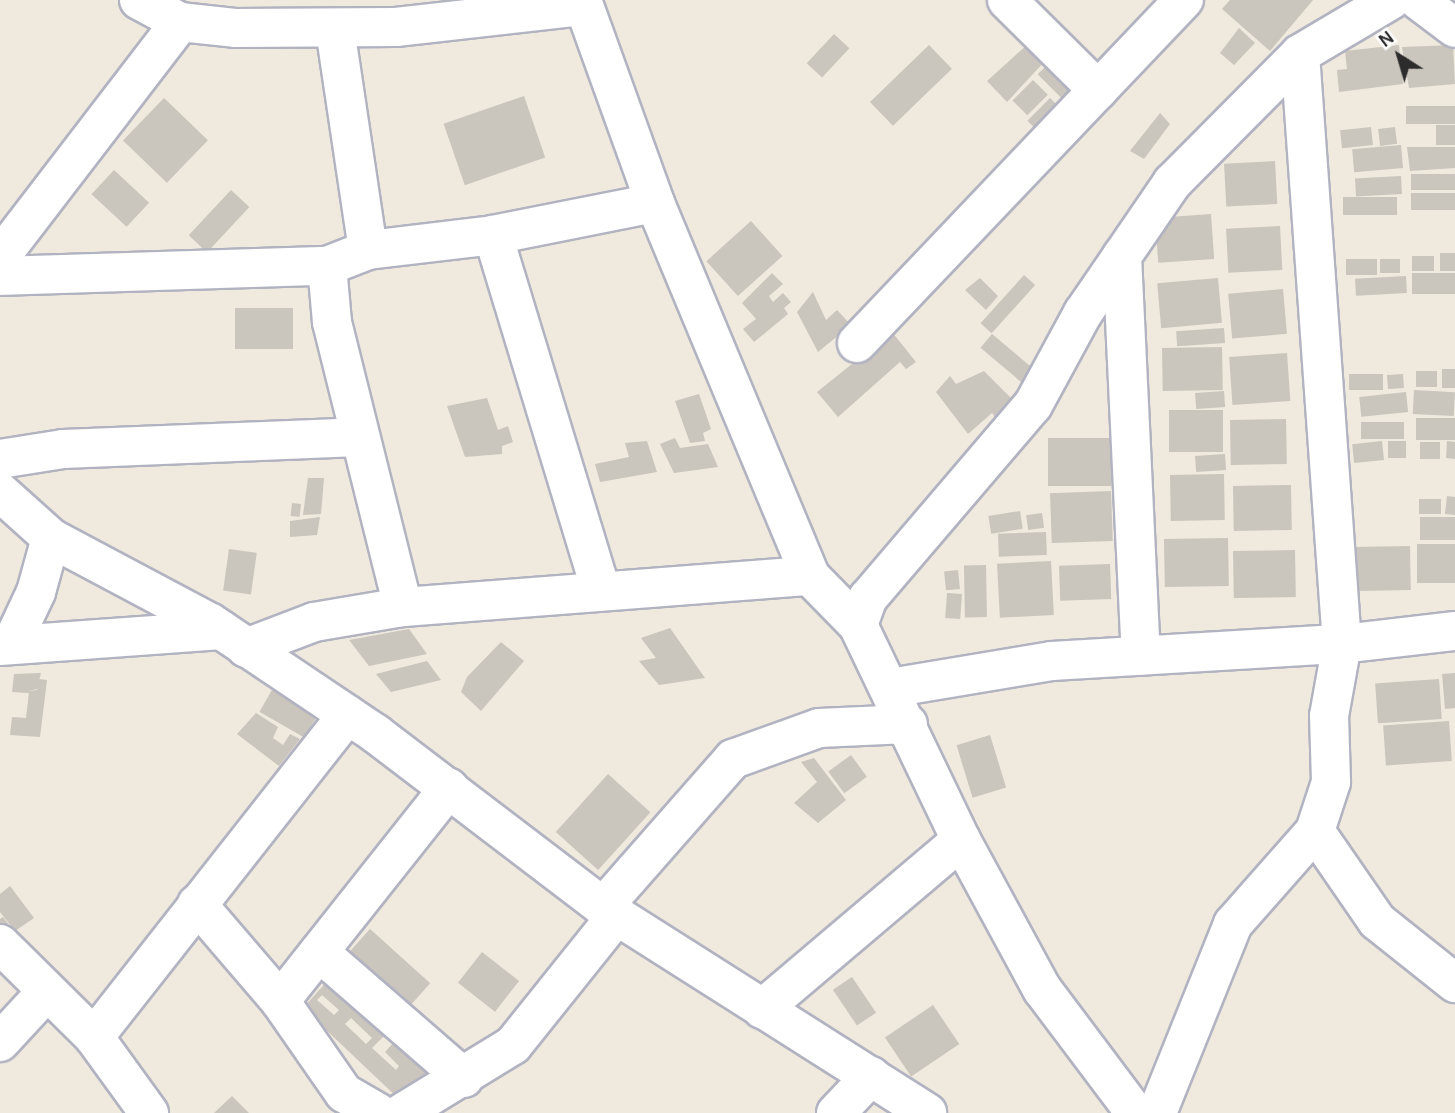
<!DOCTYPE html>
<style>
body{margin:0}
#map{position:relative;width:1455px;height:1113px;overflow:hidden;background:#efe9de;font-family:Karla,sans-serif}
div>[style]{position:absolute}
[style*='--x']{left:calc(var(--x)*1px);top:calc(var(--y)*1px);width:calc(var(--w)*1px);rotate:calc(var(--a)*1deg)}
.building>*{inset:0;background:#cac5bd;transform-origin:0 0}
.roads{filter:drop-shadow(2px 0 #b2b3c1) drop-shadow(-2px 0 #b2b3c1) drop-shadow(0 2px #b2b3c1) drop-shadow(0 -2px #b2b3c1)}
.minor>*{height:38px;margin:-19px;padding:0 19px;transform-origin:19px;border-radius:19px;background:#fff}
span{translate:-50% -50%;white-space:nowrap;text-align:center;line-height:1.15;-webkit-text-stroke:7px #fff;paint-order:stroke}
.north{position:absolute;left:1364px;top:21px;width:70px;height:70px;-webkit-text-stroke:5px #fff;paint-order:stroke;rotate:323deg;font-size:19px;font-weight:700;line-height:28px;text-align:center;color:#2c2c2c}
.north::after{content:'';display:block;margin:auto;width:24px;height:32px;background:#2c2c2c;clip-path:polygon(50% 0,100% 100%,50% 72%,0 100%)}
</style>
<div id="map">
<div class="building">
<i style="clip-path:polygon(1230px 0,1313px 0,1270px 51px,1222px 9px)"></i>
<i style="clip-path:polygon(1239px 28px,1255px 43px,1234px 65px,1220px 53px)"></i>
<i style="left:834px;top:34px;width:21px;height:40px;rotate:43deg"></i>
<i style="clip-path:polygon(1028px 44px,1046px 60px,1007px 102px,987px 81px)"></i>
<i style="left:929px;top:45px;width:33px;height:82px;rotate:46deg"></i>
<i style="clip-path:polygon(1399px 45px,1403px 84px,1339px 92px,1337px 70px,1347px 69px,1345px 51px)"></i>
<i style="clip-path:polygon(1453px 45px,1455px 84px,1409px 88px,1402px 47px)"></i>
<i style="left:1049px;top:63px;width:47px;height:16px;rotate:45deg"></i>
<i style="left:1033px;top:80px;width:21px;height:29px;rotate:45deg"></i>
<i style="left:524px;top:96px;width:65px;height:85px;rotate:71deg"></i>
<i style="left:164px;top:98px;width:61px;height:59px;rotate:44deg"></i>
<i style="left:1050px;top:98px;width:20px;height:32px;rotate:45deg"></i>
<i style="left:1455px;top:106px;width:18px;height:49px;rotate:90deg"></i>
<i style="clip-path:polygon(1160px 113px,1170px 124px,1144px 159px,1130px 151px)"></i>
<i style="left:1455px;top:125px;width:20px;height:19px;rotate:90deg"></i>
<i style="left:1371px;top:127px;width:18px;height:31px;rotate:84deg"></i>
<i style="left:1395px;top:127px;width:17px;height:17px;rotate:83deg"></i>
<i style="left:1401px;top:145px;width:23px;height:49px;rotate:85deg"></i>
<i style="clip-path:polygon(1407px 147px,1455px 147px,1455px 168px,1410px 171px)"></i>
<i style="left:1275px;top:161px;width:43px;height:51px;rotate:87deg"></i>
<i style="left:114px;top:170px;width:48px;height:33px;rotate:43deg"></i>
<i style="left:1455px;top:174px;width:16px;height:44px;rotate:90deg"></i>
<i style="left:1401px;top:176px;width:18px;height:46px;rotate:87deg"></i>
<i style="left:231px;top:190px;width:25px;height:62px;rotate:43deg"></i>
<i style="left:1455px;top:193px;width:17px;height:44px;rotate:90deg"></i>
<i style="left:1397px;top:197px;width:18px;height:54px;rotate:90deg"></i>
<i style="left:1211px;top:214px;width:45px;height:56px;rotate:86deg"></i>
<i style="left:751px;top:221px;width:47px;height:60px;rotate:48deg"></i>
<i style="left:1280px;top:226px;width:44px;height:54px;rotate:87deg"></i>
<i style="left:1440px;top:253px;width:15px;height:18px"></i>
<i style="left:1412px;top:256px;width:22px;height:15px"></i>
<i style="left:1377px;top:259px;width:16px;height:31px;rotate:90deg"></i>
<i style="left:1380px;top:259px;width:20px;height:14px"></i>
<i style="clip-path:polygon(772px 273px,783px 284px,769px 296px,773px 302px,783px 293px,791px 302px,784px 308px,788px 314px,754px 342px,743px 329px,756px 319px,742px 303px)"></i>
<i style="left:1455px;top:273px;width:21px;height:43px;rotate:90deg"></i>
<i style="left:1024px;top:275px;width:15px;height:65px;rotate:42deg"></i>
<i style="left:1406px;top:276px;width:17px;height:51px;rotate:87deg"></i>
<i style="clip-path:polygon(980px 278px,998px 296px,986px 310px,965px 290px)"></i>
<i style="left:1218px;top:278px;width:45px;height:61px;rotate:85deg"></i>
<i style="left:1283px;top:289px;width:45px;height:55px;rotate:85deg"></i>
<i style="clip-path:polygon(813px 292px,826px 320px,837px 310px,851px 325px,818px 352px,797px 312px)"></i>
<i style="left:293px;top:308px;width:41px;height:58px;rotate:90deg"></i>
<i style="left:1224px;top:328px;width:15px;height:48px;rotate:86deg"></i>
<i style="clip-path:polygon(892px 332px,916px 362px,906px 369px,900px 362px,838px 417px,817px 392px)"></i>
<i style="left:992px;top:334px;width:61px;height:18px;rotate:40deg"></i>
<i style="left:1222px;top:347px;width:43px;height:60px;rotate:89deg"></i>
<i style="left:1287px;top:353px;width:48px;height:58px;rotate:86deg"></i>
<i style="left:1455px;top:369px;width:19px;height:13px;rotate:90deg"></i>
<i style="clip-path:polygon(984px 371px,1019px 406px,1002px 426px,992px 413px,968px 434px,936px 392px,950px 376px,956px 384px)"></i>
<i style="left:1437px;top:371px;width:16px;height:21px;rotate:90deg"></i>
<i style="left:1349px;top:374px;width:34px;height:16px"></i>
<i style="left:1403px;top:374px;width:14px;height:16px;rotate:86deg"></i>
<i style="left:1414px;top:390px;width:41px;height:24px;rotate:3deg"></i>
<i style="left:1224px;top:391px;width:16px;height:29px;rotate:86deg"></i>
<i style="left:1406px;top:392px;width:20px;height:47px;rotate:84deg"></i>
<i style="clip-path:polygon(699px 394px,711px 429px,703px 433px,705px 441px,690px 443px,675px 401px)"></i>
<i style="clip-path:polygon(487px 398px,498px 430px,508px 426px,513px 442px,502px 446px,502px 454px,465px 457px,447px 406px)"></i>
<i style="left:1223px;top:410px;width:42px;height:54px;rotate:90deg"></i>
<i style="left:1455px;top:418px;width:22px;height:39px;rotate:90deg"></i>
<i style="left:1286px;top:419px;width:45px;height:56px;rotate:89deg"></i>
<i style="left:1404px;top:422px;width:17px;height:43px;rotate:90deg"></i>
<i style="clip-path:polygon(675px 438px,680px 448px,708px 444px,718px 467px,674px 473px,660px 444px)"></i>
<i style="left:1048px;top:438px;width:63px;height:48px"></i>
<i style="clip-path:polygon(647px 441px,657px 472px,600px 482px,595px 464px,629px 457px,625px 443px)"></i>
<i style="left:1382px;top:441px;width:19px;height:30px;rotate:84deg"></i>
<i style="left:1406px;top:441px;width:17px;height:18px;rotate:90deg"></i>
<i style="clip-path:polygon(1447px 441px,1455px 442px,1455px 459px,1446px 458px)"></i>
<i style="left:1420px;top:442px;width:20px;height:17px"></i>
<i style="left:1225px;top:454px;width:16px;height:30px;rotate:86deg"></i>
<i style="left:1224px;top:474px;width:46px;height:54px;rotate:89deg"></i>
<i style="clip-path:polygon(308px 478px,324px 478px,321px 514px,303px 515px)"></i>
<i style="left:1291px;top:485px;width:45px;height:58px;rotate:89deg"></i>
<i style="left:1111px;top:491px;width:50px;height:61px;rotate:88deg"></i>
<i style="clip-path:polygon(1447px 496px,1455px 497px,1455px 515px,1445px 514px)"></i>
<i style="left:1419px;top:499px;width:22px;height:15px"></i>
<i style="left:292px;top:503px;width:9px;height:13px;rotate:6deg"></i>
<i style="left:1020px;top:511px;width:18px;height:32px;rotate:81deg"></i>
<i style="left:1042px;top:513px;width:15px;height:16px;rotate:82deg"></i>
<i style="clip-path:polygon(320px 517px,317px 535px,290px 537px,290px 521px)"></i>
<i style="left:1420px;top:517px;width:35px;height:23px"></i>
<i style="left:1046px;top:532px;width:23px;height:48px;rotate:88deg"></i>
<i style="left:1228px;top:538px;width:48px;height:64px;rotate:89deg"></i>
<i style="left:1455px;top:544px;width:39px;height:38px;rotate:90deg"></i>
<i style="left:1410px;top:546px;width:44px;height:55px;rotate:89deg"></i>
<i style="left:229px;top:549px;width:28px;height:42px;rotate:8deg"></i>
<i style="left:1295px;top:550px;width:47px;height:62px;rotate:89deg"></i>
<i style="left:1051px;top:561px;width:54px;height:54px;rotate:87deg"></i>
<i style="left:1110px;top:564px;width:35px;height:51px;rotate:88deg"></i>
<i style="left:986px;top:565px;width:52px;height:22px;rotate:89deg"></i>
<i style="left:958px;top:570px;width:19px;height:14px;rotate:84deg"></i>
<i style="left:947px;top:593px;width:15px;height:25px;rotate:4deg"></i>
<i style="clip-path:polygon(670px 628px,705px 678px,659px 685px,639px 661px,656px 658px,641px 638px)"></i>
<i style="clip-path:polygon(409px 629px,427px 654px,369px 666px,349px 640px)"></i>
<i style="clip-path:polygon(501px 642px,524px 661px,481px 711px,461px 692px,467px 677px)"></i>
<i style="clip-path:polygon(427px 661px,441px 680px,391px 692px,376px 674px)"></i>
<i style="clip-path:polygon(41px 673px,37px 689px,28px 691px,37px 690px,36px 696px,39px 679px,47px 680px,40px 737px,10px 735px,12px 717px,26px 718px,29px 693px,12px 692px,14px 674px)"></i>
<i style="clip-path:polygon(1455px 673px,1455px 708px,1445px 709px,1442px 674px)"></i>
<i style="left:1439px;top:679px;width:40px;height:64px;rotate:86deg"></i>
<i style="left:272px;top:690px;width:52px;height:25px;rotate:30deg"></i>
<i style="clip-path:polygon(256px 713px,278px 727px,273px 738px,283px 745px,290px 734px,300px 739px,279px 766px,237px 734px)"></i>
<i style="left:1449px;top:721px;width:40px;height:66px;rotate:86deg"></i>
<i style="left:990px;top:735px;width:55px;height:35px;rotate:73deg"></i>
<i style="left:851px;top:755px;width:27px;height:28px;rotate:54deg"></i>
<i style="clip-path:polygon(814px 758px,846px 800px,818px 823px,794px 803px,817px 782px,801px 762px)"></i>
<i style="left:608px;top:774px;width:57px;height:78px;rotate:42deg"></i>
<i style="clip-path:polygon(10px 886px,34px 918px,15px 931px,0 912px,0 894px)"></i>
<i style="clip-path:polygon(3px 917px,16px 934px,0 938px,0 919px)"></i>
<i style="left:370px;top:929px;width:81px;height:41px;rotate:42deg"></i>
<i style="left:482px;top:952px;width:47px;height:39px;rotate:38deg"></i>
<i style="left:852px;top:977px;width:43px;height:23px;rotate:56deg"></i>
<i style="clip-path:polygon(evenodd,330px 978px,388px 1032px,372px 1048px,396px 1070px,399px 1066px,385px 1052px,396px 1040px,429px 1070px,400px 1100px,303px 1008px,330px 978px,322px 995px,339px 1010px,334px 1015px,317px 1000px,322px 995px,330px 978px,351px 1018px,372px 1038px,366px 1044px,345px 1024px,351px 1018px)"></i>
<i style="left:933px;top:1005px;width:47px;height:58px;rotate:56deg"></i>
<i style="clip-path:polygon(232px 1096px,249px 1113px,214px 1113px)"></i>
</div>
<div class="roads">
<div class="minor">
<i style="--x:139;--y:0;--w:47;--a:28.2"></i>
<i style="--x:180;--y:22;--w:55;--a:6.2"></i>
<i style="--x:235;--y:28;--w:161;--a:-0.4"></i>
<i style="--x:396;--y:27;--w:189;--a:-6.4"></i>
<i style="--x:582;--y:0;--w:216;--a:70.2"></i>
<i style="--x:655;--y:203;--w:404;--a:67.4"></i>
<i style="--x:810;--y:576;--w:69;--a:45.6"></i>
<i style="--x:858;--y:625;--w:238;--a:64.4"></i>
<i style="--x:961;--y:840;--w:170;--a:61.5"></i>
<i style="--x:1042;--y:989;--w:155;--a:53.1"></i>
<i style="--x:1007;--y:0;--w:128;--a:44.7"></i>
<i style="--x:1418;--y:0;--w:46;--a:37.1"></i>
<i style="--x:335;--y:29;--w:223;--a:81.5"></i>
<i style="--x:493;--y:235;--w:372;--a:73.1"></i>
<i style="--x:1122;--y:256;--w:400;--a:87.3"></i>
<i style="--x:0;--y:257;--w:296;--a:-52.5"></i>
<i style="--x:0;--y:276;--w:327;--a:-1.8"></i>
<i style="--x:857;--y:343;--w:474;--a:-46.4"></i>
<i style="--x:0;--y:459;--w:64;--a:-9"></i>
<i style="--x:63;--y:449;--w:296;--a:-2.3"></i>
<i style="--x:0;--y:492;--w:69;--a:42"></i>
<i style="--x:51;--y:538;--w:181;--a:28"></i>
<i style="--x:211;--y:623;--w:199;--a:33.9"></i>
<i style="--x:376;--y:734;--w:285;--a:37.3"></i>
<i style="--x:603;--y:907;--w:384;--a:32.4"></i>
<i style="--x:403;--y:607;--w:294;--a:-104"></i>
<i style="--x:332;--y:322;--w:56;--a:-95.1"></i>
<i style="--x:327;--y:266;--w:44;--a:-21.3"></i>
<i style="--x:368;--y:250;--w:126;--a:-6.8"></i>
<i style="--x:493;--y:235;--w:165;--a:-11.2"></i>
<i style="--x:858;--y:625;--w:29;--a:-70"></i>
<i style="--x:868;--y:598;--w:254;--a:-49.5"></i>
<i style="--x:1033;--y:405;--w:105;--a:-61.5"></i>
<i style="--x:1083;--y:313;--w:158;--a:-55.6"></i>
<i style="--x:1172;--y:183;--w:182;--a:-45.2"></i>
<i style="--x:1300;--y:54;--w:106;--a:-30.7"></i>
<i style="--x:11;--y:645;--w:59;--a:-64.7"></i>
<i style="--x:36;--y:592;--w:56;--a:-74.5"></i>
<i style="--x:0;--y:646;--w:222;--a:-4.1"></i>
<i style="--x:246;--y:648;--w:73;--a:-20.9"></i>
<i style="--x:314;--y:622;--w:90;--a:-9.6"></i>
<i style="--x:403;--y:607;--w:408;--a:-4.4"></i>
<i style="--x:890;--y:688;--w:164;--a:-9.5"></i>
<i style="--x:1052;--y:661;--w:290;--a:-3.4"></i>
<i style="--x:1342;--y:644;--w:114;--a:-6.6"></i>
<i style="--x:1315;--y:831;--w:109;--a:55.4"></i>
<i style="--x:1377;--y:921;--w:100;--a:38.5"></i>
<i style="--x:197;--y:904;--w:128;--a:49.4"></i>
<i style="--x:280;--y:1001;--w:112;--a:55.2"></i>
<i style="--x:344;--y:1093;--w:39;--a:30"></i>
<i style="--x:603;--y:907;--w:197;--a:-48.7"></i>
<i style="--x:733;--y:759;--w:91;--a:-19.8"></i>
<i style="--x:819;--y:728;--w:89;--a:-2.6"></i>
<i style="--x:0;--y:944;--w:132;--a:44.7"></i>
<i style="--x:94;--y:1037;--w:94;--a:54.1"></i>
<i style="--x:319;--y:952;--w:192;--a:41"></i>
<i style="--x:280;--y:1001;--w:272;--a:-51.6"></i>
<i style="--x:762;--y:1009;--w:261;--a:-40.3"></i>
<i style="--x:94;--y:1037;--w:410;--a:-51.8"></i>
<i style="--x:0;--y:1042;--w:69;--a:-47.3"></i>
<i style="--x:402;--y:1113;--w:130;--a:-31.5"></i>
<i style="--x:513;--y:1045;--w:166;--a:-51.3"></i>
<i style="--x:836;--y:1113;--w:51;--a:-46.6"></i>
<i style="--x:1157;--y:1113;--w:204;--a:-68.1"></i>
<i style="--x:1233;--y:924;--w:124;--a:-48.6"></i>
<i style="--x:1315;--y:831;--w:52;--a:-71.9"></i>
<i style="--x:1331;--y:782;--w:66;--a:-91.7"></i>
<i style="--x:1329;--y:716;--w:73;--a:-79.8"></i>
<i style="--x:1342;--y:644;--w:591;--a:-94.07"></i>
</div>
</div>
<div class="north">N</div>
</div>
